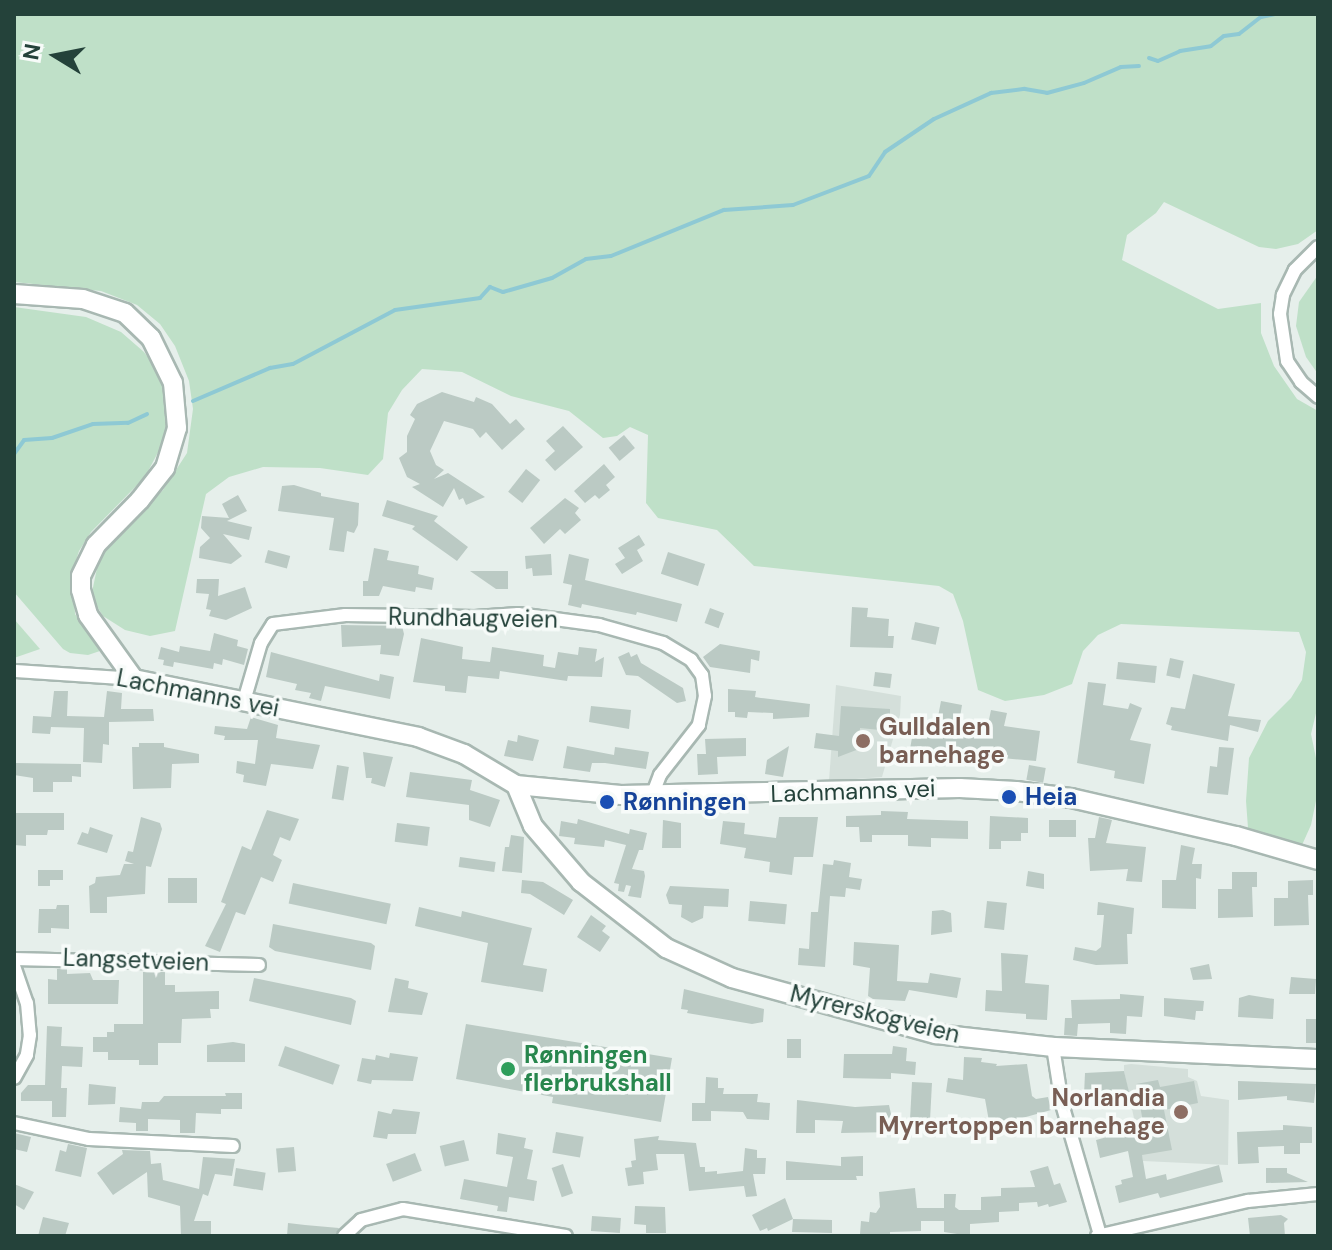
<!DOCTYPE html>
<meta charset="utf-8">
<style>
body{margin:0}
#map{position:relative;width:1332px;height:1250px;overflow:hidden;background:#e6efeb;font-family:"DM Sans",sans-serif}
div>[style]{position:absolute}
[style*='--x']{left:calc(var(--x)*1px);top:calc(var(--y)*1px);width:calc(var(--w)*1px);rotate:calc(var(--a)*1deg)}
.built>*{inset:0;background:#d4dfda}
.green>*{inset:0;background:#bfe0c8}
.stream>*{height:4px;margin:-2px;padding:0 2px;transform-origin:2px;border-radius:2px;background:#8ec9d4}
.building>*{inset:0;background:#bbcac4;transform-origin:0 0}
.roads{filter:drop-shadow(2px 0 #a8b8b2) drop-shadow(-2px 0 #a8b8b2) drop-shadow(0 2px #a8b8b2) drop-shadow(0 -2px #a8b8b2)}
.street>*{height:12px;margin:-6px;padding:0 6px;transform-origin:6px;border-radius:6px;background:#fff}
.secondary>*{height:18px;margin:-9px;padding:0 9px;transform-origin:9px;border-radius:9px;background:#fff}
.dots>*{width:22px;height:22px;translate:-50% -50%;box-sizing:border-box;border:4px solid #f7fbf9;border-radius:50%}
span{translate:-50% -50%;white-space:nowrap;text-align:center;line-height:1.15;-webkit-text-stroke:7px #f7fbf9;paint-order:stroke}
.street-label{font-size:24px;color:#24423a}
.education-label{font-size:24px;color:#785e54;font-weight:700}
.left{translate:0 -50%;text-align:left}
.right{translate:-100% -50%;text-align:right}
.transit-label{font-size:24px;color:#164399;font-weight:700}
.leisure-label{font-size:24px;color:#27864d;font-weight:700}
.frame{position:absolute;inset:0;border:16px solid #24423a;pointer-events:none}
.north{position:absolute;left:16px;top:16px;width:80px;height:80px;-webkit-text-stroke:6px #f7fbf9;paint-order:stroke;rotate:280deg;font-size:22px;font-weight:700;line-height:32px;text-align:center;color:#24423a}
.north::after{content:'';display:block;margin:auto;width:28px;height:36px;background:#24423a;clip-path:polygon(50% 0,100% 100%,50% 72%,0 100%)}
</style>
<div id="map">
<div class="built">
<i style="clip-path:polygon(836px 685px,901px 696px,900px 715px,882px 777px,829px 781px)"></i>
<i style="clip-path:polygon(1131px 1064px,1188px 1069px,1188px 1077px,1197px 1081px,1201px 1096px,1229px 1100px,1228px 1165px,1143px 1161px,1124px 1071px,1124px 1065px)"></i>
</div>
<div class="green">
<i style="clip-path:polygon(14px 14px,1318px 14px,1318px 230px,1298px 244px,1276px 249px,1259px 247px,1164px 202px,1156px 213px,1127px 235px,1122px 260px,1218px 309px,1261px 303px,1261px 333px,1274px 366px,1297px 399px,1318px 411px,1318px 705px,1311px 734px,1317px 763px,1317px 796px,1311px 825px,1302px 845px,1248px 828px,1246px 801px,1249px 758px,1268px 721px,1291px 698px,1302px 680px,1306px 652px,1299px 632px,1121px 624px,1098px 635px,1083px 651px,1072px 684px,1044px 695px,1005px 701px,978px 690px,963px 621px,953px 594px,939px 586px,754px 566px,717px 530px,658px 518px,646px 503px,648px 435px,630px 427px,617px 436px,603px 438px,569px 411px,511px 396px,462px 372px,422px 369px,402px 390px,388px 413px,383px 459px,368px 475px,320px 468px,263px 467px,229px 477px,206px 494px,175px 631px,150px 636px,125px 630px,103px 616px,91px 597px,101px 549px,163px 490px,187px 453px,193px 409px,189px 381px,175px 346px,160px 324px,137px 305px,101px 291px,14px 282px)"></i>
<i style="clip-path:polygon(1318px 275px,1318px 374px,1306px 357px,1296px 326px,1299px 302px)"></i>
<i style="clip-path:polygon(14px 307px,86px 317px,121px 332px,144px 352px,164px 379px,170px 399px,164px 441px,145px 477px,91px 532px,79px 551px,73px 570px,75px 614px,100px 651px,88px 655px,70px 653px,63px 649px,14px 592px)"></i>
<i style="clip-path:polygon(14px 619px,40px 649px,14px 658px)"></i>
</div>
<div class="stream">
<i style="--x:1149;--y:58;--w:9;--a:18"></i>
<i style="--x:1158;--y:61;--w:24;--a:-24"></i>
<i style="--x:1180;--y:51;--w:31;--a:-9"></i>
<i style="--x:1211;--y:46;--w:16;--a:-38"></i>
<i style="--x:1224;--y:36;--w:15;--a:-8"></i>
<i style="--x:1239;--y:34;--w:28;--a:-38"></i>
<i style="--x:1261;--y:17;--w:14;--a:-12"></i>
<i style="--x:193;--y:401;--w:84;--a:-23.2"></i>
<i style="--x:270;--y:368;--w:23;--a:-10"></i>
<i style="--x:293;--y:364;--w:115;--a:-27.9"></i>
<i style="--x:395;--y:310;--w:86;--a:-8"></i>
<i style="--x:480;--y:298;--w:15;--a:-48"></i>
<i style="--x:490;--y:287;--w:14;--a:21"></i>
<i style="--x:503;--y:292;--w:51;--a:-15.9"></i>
<i style="--x:552;--y:278;--w:39;--a:-29"></i>
<i style="--x:586;--y:259;--w:25;--a:-7"></i>
<i style="--x:611;--y:256;--w:122;--a:-22.2"></i>
<i style="--x:724;--y:210;--w:69;--a:-4.1"></i>
<i style="--x:793;--y:205;--w:81;--a:-20.9"></i>
<i style="--x:869;--y:176;--w:29;--a:-56"></i>
<i style="--x:885;--y:152;--w:59;--a:-34"></i>
<i style="--x:934;--y:119;--w:63;--a:-24.5"></i>
<i style="--x:991;--y:93;--w:34;--a:-7"></i>
<i style="--x:1025;--y:89;--w:22;--a:10"></i>
<i style="--x:1047;--y:93;--w:38;--a:-15"></i>
<i style="--x:1084;--y:83;--w:40;--a:-23.4"></i>
<i style="--x:1121;--y:67;--w:18;--a:-3"></i>
<i style="--x:14;--y:454;--w:17;--a:-54"></i>
<i style="--x:24;--y:440;--w:28;--a:-4"></i>
<i style="--x:52;--y:438;--w:43;--a:-18.9"></i>
<i style="--x:93;--y:424;--w:35;--a:-2"></i>
<i style="--x:128;--y:423;--w:21;--a:-25"></i>
</div>
<div class="building">
<i style="clip-path:polygon(442px 392px,474px 402px,476px 397px,492px 404px,510px 424px,516px 419px,525px 429px,502px 450px,486px 432px,480px 438px,473px 429px,444px 421px,430px 451px,436px 465px,444px 470px,434px 479px,448px 473px,485px 497px,466px 505px,463px 498px,459px 500px,454px 488px,443px 507px,412px 487px,420px 484px,407px 477px,399px 458px,407px 452px,407px 436px,415px 419px,410px 415px,417px 404px)"></i>
<i style="clip-path:polygon(563px 426px,583px 447px,555px 471px,545px 460px,555px 451px,546px 441px)"></i>
<i style="left:624px;top:435px;width:17px;height:20px;rotate:50deg"></i>
<i style="clip-path:polygon(604px 464px,615px 477px,606px 485px,610px 490px,599px 499px,595px 495px,585px 503px,574px 491px)"></i>
<i style="left:526px;top:469px;width:18px;height:29px;rotate:38deg"></i>
<i style="clip-path:polygon(294px 485px,321px 493px,321px 496px,359px 503px,358px 525px,354px 533px,347px 531px,344px 552px,329px 550px,334px 518px,278px 511px,282px 486px)"></i>
<i style="clip-path:polygon(238px 495px,247px 511px,227px 521px,252px 527px,249px 540px,223px 534px,242px 556px,231px 564px,199px 558px,200px 547px,210px 538px,201px 528px,202px 516px,229px 518px,222px 504px)"></i>
<i style="clip-path:polygon(565px 498px,579px 508px,575px 513px,581px 520px,565px 534px,560px 529px,544px 544px,530px 528px)"></i>
<i style="clip-path:polygon(387px 500px,438px 516px,434px 521px,468px 547px,457px 561px,412px 529px,415px 526px,382px 516px)"></i>
<i style="clip-path:polygon(639px 535px,645px 545px,637px 550px,643px 561px,622px 574px,615px 564px,625px 558px,618px 548px)"></i>
<i style="clip-path:polygon(374px 548px,389px 551px,387px 560px,419px 566px,418px 574px,434px 578px,432px 590px,416px 587px,415px 592px,383px 586px,379px 596px,363px 596px,363px 581px,368px 581px)"></i>
<i style="left:268px;top:550px;width:23px;height:13px;rotate:15deg"></i>
<i style="left:668px;top:552px;width:39px;height:23px;rotate:18deg"></i>
<i style="clip-path:polygon(551px 554px,552px 575px,533px 576px,532px 568px,526px 569px,525px 556px)"></i>
<i style="clip-path:polygon(569px 554px,589px 559px,585px 580px,682px 604px,677px 622px,637px 612px,636px 615px,582px 604px,581px 608px,568px 605px,572px 585px,563px 583px)"></i>
<i style="clip-path:polygon(470px 571px,508px 571px,508px 589px,496px 589px)"></i>
<i style="clip-path:polygon(197px 579px,219px 579px,218px 596px,245px 587px,252px 608px,226px 620px,209px 616px,211px 610px,206px 609px,209px 594px,196px 593px)"></i>
<i style="clip-path:polygon(852px 607px,868px 608px,867px 617px,889px 619px,888px 636px,894px 636px,893px 648px,850px 647px)"></i>
<i style="left:710px;top:608px;width:15px;height:16px;rotate:20deg"></i>
<i style="left:915px;top:622px;width:25px;height:18px;rotate:12deg"></i>
<i style="clip-path:polygon(341px 625px,402px 626px,404px 634px,399px 656px,380px 654px,381px 645px,342px 647px)"></i>
<i style="clip-path:polygon(214px 633px,238px 640px,237px 646px,248px 649px,244px 665px,223px 659px,222px 665px,214px 663px,213px 669px,174px 662px,173px 667px,163px 665px,164px 660px,158px 659px,161px 647px,179px 652px,180px 646px,210px 651px)"></i>
<i style="clip-path:polygon(421px 638px,463px 647px,462px 659px,490px 662px,492px 647px,544px 655px,543px 666px,555px 668px,558px 652px,578px 655px,579px 647px,597px 649px,595px 662px,604px 657px,602px 677px,568px 676px,567px 681px,500px 671px,499px 679px,468px 676px,466px 693px,445px 691px,445px 686px,413px 682px)"></i>
<i style="clip-path:polygon(720px 644px,760px 651px,759px 661px,751px 659px,750px 673px,710px 667px,703px 657px)"></i>
<i style="clip-path:polygon(271px 652px,379px 681px,380px 674px,394px 677px,390px 699px,325px 686px,321px 701px,309px 698px,311px 693px,295px 690px,297px 684px,266px 677px)"></i>
<i style="clip-path:polygon(629px 652px,631px 657px,637px 654px,641px 663px,683px 688px,686px 701px,677px 703px,638px 676px,626px 675px,618px 657px)"></i>
<i style="left:1170px;top:658px;width:14px;height:18px;rotate:12deg"></i>
<i style="left:1118px;top:662px;width:39px;height:17px;rotate:6deg"></i>
<i style="left:875px;top:672px;width:17px;height:14px;rotate:7deg"></i>
<i style="clip-path:polygon(1193px 674px,1235px 684px,1228px 716px,1261px 720px,1258px 732px,1230px 725px,1228px 741px,1171px 730px,1172px 726px,1166px 724px,1171px 707px,1185px 709px)"></i>
<i style="clip-path:polygon(1088px 682px,1106px 684px,1103px 705px,1128px 709px,1130px 703px,1142px 708px,1130px 740px,1151px 744px,1144px 784px,1114px 778px,1115px 771px,1077px 763px)"></i>
<i style="clip-path:polygon(728px 689px,756px 691px,755px 697px,761px 698px,810px 704px,809px 717px,773px 719px,773px 713px,748px 712px,747px 718px,735px 717px,735px 712px,728px 712px)"></i>
<i style="clip-path:polygon(54px 691px,68px 691px,67px 716px,104px 717px,107px 691px,122px 693px,121px 709px,153px 709px,154px 721px,109px 722px,109px 745px,103px 744px,102px 763px,83px 762px,84px 728px,51px 727px,50px 734px,32px 733px,33px 716px,51px 717px)"></i>
<i style="clip-path:polygon(941px 701px,962px 705px,958px 729px,986px 734px,991px 710px,1007px 713px,1004px 726px,1040px 731px,1036px 761px,969px 755px,968px 759px,910px 749px,913px 732px,920px 733px,922px 725px,936px 727px)"></i>
<i style="clip-path:polygon(591px 706px,631px 710px,629px 729px,589px 722px)"></i>
<i style="clip-path:polygon(841px 706px,890px 709px,890px 722px,880px 730px,860px 728px,859px 749px,838px 757px,838px 751px,814px 748px,816px 733px,839px 736px)"></i>
<i style="clip-path:polygon(251px 717px,278px 725px,276px 738px,320px 745px,313px 769px,271px 764px,266px 786px,243px 782px,244px 775px,236px 773px,237px 761px,255px 764px,258px 740px,224px 740px,225px 736px,214px 734px,215px 726px,247px 729px)"></i>
<i style="clip-path:polygon(518px 735px,539px 740px,533px 761px,504px 756px,508px 740px,517px 742px)"></i>
<i style="clip-path:polygon(746px 738px,746px 756px,717px 757px,718px 774px,698px 775px,697px 754px,706px 754px,705px 739px)"></i>
<i style="clip-path:polygon(139px 743px,164px 743px,164px 747px,199px 754px,199px 763px,172px 764px,171px 788px,133px 789px,132px 747px,139px 747px)"></i>
<i style="clip-path:polygon(567px 746px,614px 755px,615px 747px,649px 752px,646px 769px,605px 763px,592px 763px,590px 772px,563px 768px)"></i>
<i style="clip-path:polygon(789px 746px,783px 777px,765px 774px,767px 760px)"></i>
<i style="clip-path:polygon(1219px 747px,1234px 748px,1228px 795px,1207px 793px,1210px 766px,1217px 767px)"></i>
<i style="clip-path:polygon(363px 752px,393px 757px,385px 787px,371px 783px,372px 778px,366px 778px)"></i>
<i style="clip-path:polygon(14px 763px,81px 764px,81px 777px,72px 776px,72px 782px,53px 782px,53px 792px,33px 792px,33px 778px,14px 775px)"></i>
<i style="left:337px;top:765px;width:12px;height:34px;rotate:9deg"></i>
<i style="left:1029px;top:765px;width:17px;height:15px;rotate:10deg"></i>
<i style="clip-path:polygon(410px 772px,472px 780px,470px 790px,500px 800px,490px 827px,469px 820px,469px 805px,406px 797px)"></i>
<i style="clip-path:polygon(267px 810px,299px 819px,290px 841px,280px 837px,273px 855px,282px 860px,273px 882px,261px 877px,245px 915px,236px 912px,220px 952px,205px 946px,226px 904px,221px 902px,242px 846px,251px 850px)"></i>
<i style="clip-path:polygon(881px 811px,908px 812px,907px 819px,968px 821px,968px 839px,931px 838px,931px 847px,908px 846px,908px 835px,872px 835px,872px 842px,860px 842px,859px 827px,846px 827px,846px 816px,881px 815px)"></i>
<i style="clip-path:polygon(16px 813px,64px 813px,64px 830px,48px 830px,47px 835px,26px 835px,26px 846px,14px 845px)"></i>
<i style="clip-path:polygon(990px 816px,1028px 818px,1028px 833px,1021px 833px,1021px 841px,1001px 841px,1001px 849px,989px 849px)"></i>
<i style="clip-path:polygon(141px 817px,160px 823px,162px 829px,151px 867px,146px 866px,145px 894px,107px 897px,107px 913px,90px 913px,89px 886px,95px 883px,96px 877px,120px 875px,124px 864px,134px 864px,125px 861px,128px 851px,133px 852px)"></i>
<i style="clip-path:polygon(779px 817px,818px 817px,813px 857px,794px 857px,792px 875px,769px 872px,770px 862px,744px 858px,746px 848px,720px 844px,723px 821px,745px 823px,744px 834px,776px 838px)"></i>
<i style="clip-path:polygon(1099px 817px,1112px 820px,1106px 843px,1146px 847px,1142px 882px,1126px 881px,1128px 869px,1090px 871px,1088px 838px,1095px 838px)"></i>
<i style="clip-path:polygon(578px 819px,629px 834px,630px 829px,647px 833px,643px 850px,639px 850px,632px 869px,644px 871px,645px 876px,641px 898px,628px 896px,631px 886px,626px 885px,624px 892px,618px 891px,619px 884px,614px 883px,626px 845px,605px 840px,604px 847px,574px 844px,575px 838px,559px 836px,561px 821px,577px 824px)"></i>
<i style="clip-path:polygon(663px 820px,681px 823px,681px 848px,662px 848px)"></i>
<i style="left:1049px;top:820px;width:27px;height:17px"></i>
<i style="left:397px;top:823px;width:33px;height:19px;rotate:7deg"></i>
<i style="clip-path:polygon(90px 827px,113px 835px,107px 853px,77px 844px,82px 832px,88px 834px)"></i>
<i style="clip-path:polygon(511px 835px,524px 837px,522px 873px,502px 871px,505px 847px,509px 847px)"></i>
<i style="clip-path:polygon(1181px 845px,1195px 848px,1192px 864px,1202px 864px,1201px 879px,1196px 878px,1196px 909px,1162px 908px,1162px 880px,1176px 880px)"></i>
<i style="left:460px;top:857px;width:36px;height:10px;rotate:8deg"></i>
<i style="clip-path:polygon(834px 860px,851px 863px,849px 877px,862px 879px,860px 890px,846px 888px,845px 897px,830px 896px,825px 967px,798px 965px,799px 948px,809px 949px,811px 912px,818px 912px,823px 864px,833px 865px)"></i>
<i style="clip-path:polygon(38px 870px,63px 870px,63px 880px,50px 880px,50px 886px,38px 886px)"></i>
<i style="clip-path:polygon(1028px 871px,1044px 874px,1044px 889px,1026px 886px)"></i>
<i style="clip-path:polygon(1232px 872px,1257px 872px,1257px 887px,1252px 887px,1253px 917px,1218px 918px,1218px 889px,1232px 889px)"></i>
<i style="left:168px;top:878px;width:29px;height:25px"></i>
<i style="clip-path:polygon(522px 880px,543px 882px,573px 900px,564px 915px,530px 894px,521px 893px)"></i>
<i style="clip-path:polygon(1313px 880px,1313px 895px,1308px 895px,1309px 925px,1274px 926px,1274px 898px,1288px 898px,1288px 881px)"></i>
<i style="left:293px;top:883px;width:100px;height:21px;rotate:12deg"></i>
<i style="clip-path:polygon(670px 886px,729px 889px,728px 907px,704px 906px,703px 918px,692px 923px,681px 917px,682px 905px,669px 904px,666px 895px)"></i>
<i style="left:750px;top:901px;width:37px;height:20px;rotate:5deg"></i>
<i style="left:987px;top:901px;width:20px;height:27px;rotate:6deg"></i>
<i style="clip-path:polygon(1098px 902px,1134px 908px,1132px 934px,1127px 934px,1128px 964px,1096px 965px,1073px 960px,1075px 947px,1096px 951px,1101px 947px,1104px 915px,1097px 915px)"></i>
<i style="clip-path:polygon(57px 905px,69px 905px,69px 929px,51px 928px,51px 933px,38px 933px,39px 909px,56px 909px)"></i>
<i style="clip-path:polygon(419px 907px,461px 917px,462px 911px,532px 928px,523px 965px,547px 969px,543px 992px,481px 982px,488px 943px,415px 926px)"></i>
<i style="clip-path:polygon(943px 910px,951px 913px,952px 932px,931px 935px,932px 911px)"></i>
<i style="clip-path:polygon(591px 915px,606px 926px,602px 931px,610px 937px,600px 952px,577px 937px)"></i>
<i style="clip-path:polygon(273px 924px,371px 943px,375px 946px,371px 970px,275px 951px,269px 947px)"></i>
<i style="clip-path:polygon(854px 942px,899px 945px,897px 981px,928px 983px,930px 973px,961px 978px,957px 998px,909px 990px,905px 1001px,873px 999px,868px 996px,870px 968px,853px 965px)"></i>
<i style="clip-path:polygon(1001px 953px,1028px 955px,1025px 983px,1049px 985px,1047px 1020px,1026px 1019px,1026px 1014px,985px 1011px,986px 990px,1002px 991px)"></i>
<i style="clip-path:polygon(1209px 964px,1212px 979px,1193px 980px,1190px 968px)"></i>
<i style="clip-path:polygon(57px 969px,67px 969px,67px 974px,90px 973px,93px 980px,119px 980px,118px 1004px,48px 1004px,48px 979px,57px 980px)"></i>
<i style="clip-path:polygon(143px 972px,165px 972px,165px 985px,175px 985px,175px 992px,219px 991px,219px 1009px,210px 1009px,211px 1018px,182px 1019px,181px 1043px,158px 1043px,158px 1065px,139px 1065px,139px 1060px,108px 1060px,108px 1052px,93px 1052px,93px 1037px,107px 1037px,107px 1032px,114px 1032px,114px 1024px,143px 1024px)"></i>
<i style="clip-path:polygon(1291px 977px,1316px 979px,1315px 994px,1289px 994px)"></i>
<i style="clip-path:polygon(254px 978px,351px 998px,356px 1001px,351px 1025px,249px 1001px)"></i>
<i style="clip-path:polygon(395px 978px,409px 981px,408px 988px,428px 993px,422px 1015px,388px 1012px)"></i>
<i style="clip-path:polygon(684px 989px,764px 1009px,763px 1022px,752px 1024px,687px 1013px,688px 1010px,681px 1009px)"></i>
<i style="clip-path:polygon(1120px 994px,1144px 996px,1142px 1017px,1127px 1016px,1126px 1034px,1110px 1033px,1110px 1023px,1078px 1024px,1077px 1036px,1064px 1035px,1065px 1018px,1072px 1018px,1071px 1000px,1120px 999px)"></i>
<i style="clip-path:polygon(1249px 995px,1274px 999px,1273px 1019px,1238px 1017px,1239px 998px)"></i>
<i style="clip-path:polygon(1164px 998px,1204px 1001px,1203px 1011px,1196px 1011px,1195px 1020px,1164px 1016px)"></i>
<i style="left:1306px;top:1019px;width:12px;height:24px"></i>
<i style="clip-path:polygon(466px 1024px,672px 1058px,661px 1122px,552px 1103px,553px 1097px,456px 1079px)"></i>
<i style="clip-path:polygon(47px 1026px,62px 1027px,61px 1046px,83px 1047px,82px 1067px,62px 1066px,61px 1088px,67px 1088px,66px 1117px,52px 1117px,52px 1101px,21px 1101px,21px 1093px,28px 1085px,45px 1085px)"></i>
<i style="left:787px;top:1039px;width:14px;height:19px"></i>
<i style="clip-path:polygon(233px 1042px,245px 1044px,245px 1062px,207px 1062px,207px 1045px)"></i>
<i style="left:285px;top:1046px;width:58px;height:21px;rotate:19deg"></i>
<i style="clip-path:polygon(893px 1046px,907px 1048px,906px 1061px,916px 1062px,915px 1075px,891px 1073px,891px 1079px,843px 1078px,844px 1054px,892px 1054px)"></i>
<i style="clip-path:polygon(390px 1053px,418px 1057px,413px 1081px,372px 1080px,371px 1084px,357px 1081px,362px 1058px,375px 1060px,376px 1055px,389px 1058px)"></i>
<i style="clip-path:polygon(964px 1057px,982px 1058px,981px 1062px,997px 1064px,996px 1066px,1027px 1064px,1032px 1096px,1036px 1099px,1048px 1097px,1051px 1110px,990px 1127px,985px 1099px,946px 1092px,948px 1078px,963px 1080px)"></i>
<i style="clip-path:polygon(1124px 1071px,1129px 1092px,1112px 1096px,1084px 1095px,1085px 1073px)"></i>
<i style="clip-path:polygon(706px 1077px,718px 1078px,718px 1088px,724px 1088px,723px 1094px,758px 1094px,757px 1102px,770px 1103px,769px 1120px,747px 1119px,743px 1112px,711px 1111px,711px 1121px,692px 1121px,692px 1103px,705px 1103px)"></i>
<i style="clip-path:polygon(1158px 1080px,1160px 1087px,1194px 1081px,1198px 1103px,1164px 1110px,1172px 1150px,1142px 1155px,1146px 1179px,1166px 1174px,1167px 1180px,1219px 1165px,1223px 1182px,1160px 1198px,1158px 1193px,1119px 1203px,1115px 1186px,1122px 1184px,1121px 1180px,1133px 1177px,1128px 1151px,1100px 1158px,1096px 1140px,1122px 1133px,1121px 1128px,1143px 1122px,1136px 1084px)"></i>
<i style="clip-path:polygon(1238px 1081px,1316px 1084px,1314px 1103px,1287px 1100px,1287px 1096px,1238px 1100px)"></i>
<i style="left:912px;top:1082px;width:20px;height:45px;rotate:3deg"></i>
<i style="clip-path:polygon(89px 1084px,116px 1087px,115px 1104px,88px 1105px)"></i>
<i style="clip-path:polygon(225px 1093px,242px 1093px,242px 1109px,221px 1109px,221px 1114px,196px 1113px,195px 1133px,180px 1133px,180px 1120px,148px 1119px,148px 1131px,136px 1131px,136px 1123px,119px 1122px,120px 1107px,141px 1109px,142px 1102px,159px 1102px,164px 1096px,226px 1096px)"></i>
<i style="clip-path:polygon(797px 1100px,855px 1107px,889px 1105px,895px 1132px,841px 1133px,843px 1121px,815px 1120px,815px 1133px,796px 1133px)"></i>
<i style="clip-path:polygon(393px 1109px,420px 1112px,416px 1134px,388px 1134px,387px 1139px,373px 1137px,378px 1111px,391px 1114px)"></i>
<i style="clip-path:polygon(1283px 1125px,1312px 1127px,1312px 1143px,1300px 1143px,1300px 1154px,1284px 1154px,1284px 1146px,1258px 1147px,1259px 1163px,1238px 1164px,1237px 1132px,1283px 1130px)"></i>
<i style="left:556px;top:1132px;width:28px;height:21px;rotate:10deg"></i>
<i style="clip-path:polygon(14px 1133px,31px 1137px,27px 1152px,14px 1149px)"></i>
<i style="clip-path:polygon(498px 1133px,526px 1138px,524px 1148px,533px 1150px,527px 1179px,537px 1181px,534px 1201px,509px 1197px,507px 1212px,497px 1211px,498px 1206px,460px 1199px,464px 1179px,507px 1187px,513px 1157px,496px 1154px)"></i>
<i style="clip-path:polygon(659px 1136px,658px 1140px,696px 1143px,700px 1167px,705px 1167px,705px 1172px,717px 1171px,717px 1174px,743px 1171px,745px 1148px,757px 1150px,757px 1158px,766px 1158px,765px 1174px,753px 1174px,757px 1196px,746px 1197px,744px 1186px,689px 1191px,684px 1154px,656px 1154px,658px 1170px,643px 1172px,644px 1184px,628px 1186px,625px 1168px,632px 1167px,631px 1161px,636px 1160px,634px 1139px)"></i>
<i style="left:464px;top:1140px;width:21px;height:25px;rotate:76deg"></i>
<i style="clip-path:polygon(68px 1144px,87px 1148px,81px 1177px,55px 1171px,60px 1150px,66px 1152px)"></i>
<i style="left:294px;top:1147px;width:24px;height:18px;rotate:85deg"></i>
<i style="clip-path:polygon(122px 1150px,150px 1151px,151px 1164px,161px 1163px,163px 1180px,199px 1189px,203px 1157px,235px 1159px,232px 1176px,215px 1174px,208px 1196px,203px 1194px,194px 1221px,211px 1221px,211px 1236px,181px 1236px,180px 1206px,148px 1197px,147px 1172px,113px 1195px,97px 1173px,123px 1154px)"></i>
<i style="left:415px;top:1153px;width:19px;height:31px;rotate:69deg"></i>
<i style="clip-path:polygon(863px 1156px,863px 1176px,856px 1176px,857px 1180px,786px 1180px,786px 1161px,841px 1166px,841px 1157px)"></i>
<i style="left:563px;top:1164px;width:31px;height:12px;rotate:71deg"></i>
<i style="clip-path:polygon(1048px 1166px,1054px 1185px,1060px 1183px,1067px 1202px,1049px 1207px,1048px 1204px,1038px 1207px,1037px 1202px,1019px 1203px,1019px 1211px,999px 1212px,999px 1222px,970px 1224px,970px 1236px,944px 1232px,944px 1221px,921px 1221px,921px 1231px,890px 1232px,890px 1235px,860px 1234px,861px 1221px,869px 1222px,870px 1212px,876px 1213px,880px 1207px,879px 1192px,915px 1188px,917px 1208px,944px 1208px,944px 1194px,956px 1194px,955px 1207px,959px 1210px,981px 1210px,981px 1197px,1001px 1196px,1001px 1188px,1035px 1187px,1030px 1171px)"></i>
<i style="left:236px;top:1168px;width:30px;height:18px;rotate:9deg"></i>
<i style="clip-path:polygon(1266px 1168px,1287px 1168px,1287px 1173px,1308px 1182px,1266px 1183px)"></i>
<i style="clip-path:polygon(14px 1184px,34px 1192px,24px 1210px,14px 1204px)"></i>
<i style="clip-path:polygon(785px 1198px,793px 1219px,832px 1220px,832px 1233px,792px 1232px,793px 1219px,768px 1231px,767px 1228px,760px 1231px,752px 1215px)"></i>
<i style="clip-path:polygon(635px 1206px,665px 1207px,666px 1233px,646px 1233px,646px 1225px,634px 1224px)"></i>
<i style="clip-path:polygon(1281px 1215px,1288px 1219px,1284px 1223px,1285px 1236px,1250px 1236px,1248px 1218px)"></i>
<i style="left:592px;top:1216px;width:29px;height:15px;rotate:4deg"></i>
<i style="clip-path:polygon(43px 1217px,69px 1223px,65px 1236px,38px 1236px)"></i>
<i style="clip-path:polygon(288px 1223px,305px 1225px,339px 1228px,335px 1236px,287px 1236px)"></i>
</div>
<div class="roads">
<div class="street">
<i style="--x:1318;--y:247;--w:33;--a:135"></i>
<i style="--x:1295;--y:270;--w:28;--a:116"></i>
<i style="--x:1283;--y:295;--w:19;--a:99"></i>
<i style="--x:1280;--y:314;--w:48;--a:81.5"></i>
<i style="--x:1287;--y:361;--w:25;--a:56"></i>
<i style="--x:1301;--y:382;--w:23;--a:41"></i>
<i style="--x:14;--y:671;--w:120;--a:3.8"></i>
<i style="--x:244;--y:701;--w:60;--a:-73.7"></i>
<i style="--x:261;--y:643;--w:22;--a:-58"></i>
<i style="--x:273;--y:624;--w:73;--a:-7.1"></i>
<i style="--x:345;--y:615;--w:130;--a:0.9"></i>
<i style="--x:475;--y:617;--w:43;--a:-4"></i>
<i style="--x:518;--y:614;--w:82;--a:7.7"></i>
<i style="--x:599;--y:625;--w:66;--a:15.7"></i>
<i style="--x:663;--y:643;--w:33;--a:31"></i>
<i style="--x:691;--y:660;--w:19;--a:54"></i>
<i style="--x:702;--y:675;--w:21;--a:82"></i>
<i style="--x:705;--y:696;--w:30;--a:102"></i>
<i style="--x:699;--y:725;--w:63;--a:128"></i>
<i style="--x:660;--y:775;--w:22;--a:111"></i>
<i style="--x:14;--y:959;--w:245;--a:1.4"></i>
<i style="--x:14;--y:966;--w:39;--a:71"></i>
<i style="--x:27;--y:1003;--w:32;--a:85"></i>
<i style="--x:30;--y:1035;--w:20;--a:99"></i>
<i style="--x:27;--y:1055;--w:26;--a:119"></i>
<i style="--x:1053;--y:1047;--w:58;--a:81"></i>
<i style="--x:1062;--y:1104;--w:136;--a:73.8"></i>
<i style="--x:14;--y:1123;--w:77;--a:12"></i>
<i style="--x:89;--y:1139;--w:144;--a:2.8"></i>
<i style="--x:344;--y:1236;--w:23;--a:-43"></i>
<i style="--x:361;--y:1220;--w:43;--a:-14.7"></i>
<i style="--x:403;--y:1209;--w:165;--a:9.4"></i>
<i style="--x:1097;--y:1236;--w:155;--a:-13.1"></i>
<i style="--x:1248;--y:1201;--w:70;--a:-5.7"></i>
</div>
<div class="secondary">
<i style="--x:14;--y:294;--w:69;--a:4.1"></i>
<i style="--x:83;--y:299;--w:44;--a:18.4"></i>
<i style="--x:125;--y:313;--w:36;--a:44"></i>
<i style="--x:151;--y:338;--w:50;--a:63.9"></i>
<i style="--x:173;--y:383;--w:45;--a:84.9"></i>
<i style="--x:177;--y:428;--w:42;--a:106.7"></i>
<i style="--x:165;--y:468;--w:41;--a:128"></i>
<i style="--x:140;--y:500;--w:63;--a:134.4"></i>
<i style="--x:96;--y:545;--w:34;--a:116"></i>
<i style="--x:81;--y:576;--w:14;--a:90"></i>
<i style="--x:81;--y:590;--w:26;--a:74"></i>
<i style="--x:88;--y:615;--w:79;--a:54.3"></i>
<i style="--x:134;--y:679;--w:290;--a:11.5"></i>
<i style="--x:418;--y:737;--w:49;--a:20.3"></i>
<i style="--x:464;--y:754;--w:61;--a:30.8"></i>
<i style="--x:516;--y:785;--w:105;--a:5.4"></i>
<i style="--x:621;--y:795;--w:339;--a:-1.2"></i>
<i style="--x:960;--y:788;--w:56;--a:3.1"></i>
<i style="--x:1016;--y:791;--w:55;--a:7.3"></i>
<i style="--x:1071;--y:798;--w:169;--a:13"></i>
<i style="--x:1236;--y:836;--w:85;--a:16.3"></i>
<i style="--x:516;--y:785;--w:44;--a:67.5"></i>
<i style="--x:533;--y:826;--w:74;--a:49.4"></i>
<i style="--x:581;--y:882;--w:108;--a:37.8"></i>
<i style="--x:666;--y:948;--w:72;--a:24.4"></i>
<i style="--x:732;--y:978;--w:212;--a:15.4"></i>
<i style="--x:936;--y:1034;--w:118;--a:6.3"></i>
<i style="--x:1053;--y:1047;--w:265;--a:2.6"></i>
</div>
</div>
<div class="dots">
<i style="left:863px;top:741px;background:#8d6e63"></i>
<i style="left:1009px;top:797px;background:#1a4fb4"></i>
<i style="left:607px;top:802px;background:#1a4fb4"></i>
<i style="left:508px;top:1069px;background:#2e9e5b"></i>
<i style="left:1181px;top:1112px;background:#8d6e63"></i>
</div>
<div class="street-label">
<span style="left:473px;top:618px;rotate:1deg">Rundhaugveien</span>
<span style="left:198px;top:693px;rotate:11deg">Lachmanns vei</span>
<span style="left:853px;top:791px;rotate:-2deg">Lachmanns vei</span>
<span style="left:136px;top:960px;rotate:2deg">Langsetveien</span>
<span style="left:875px;top:1014px;rotate:14deg">Myrerskogveien</span>
</div>
<div class="education-label">
<span class="left" style="left:879px;top:741px">Gulldalen<br>barnehage</span>
<span class="right" style="left:1165px;top:1112px">Norlandia<br>Myrertoppen barnehage</span>
</div>
<div class="transit-label">
<span class="left" style="left:1025px;top:797px">Heia</span>
<span class="left" style="left:623px;top:802px">Rønningen</span>
</div>
<div class="leisure-label">
<span class="left" style="left:524px;top:1069px">Rønningen<br>flerbrukshall</span>
</div>
<div class="frame"></div>
<div class="north">N</div>
</div>
